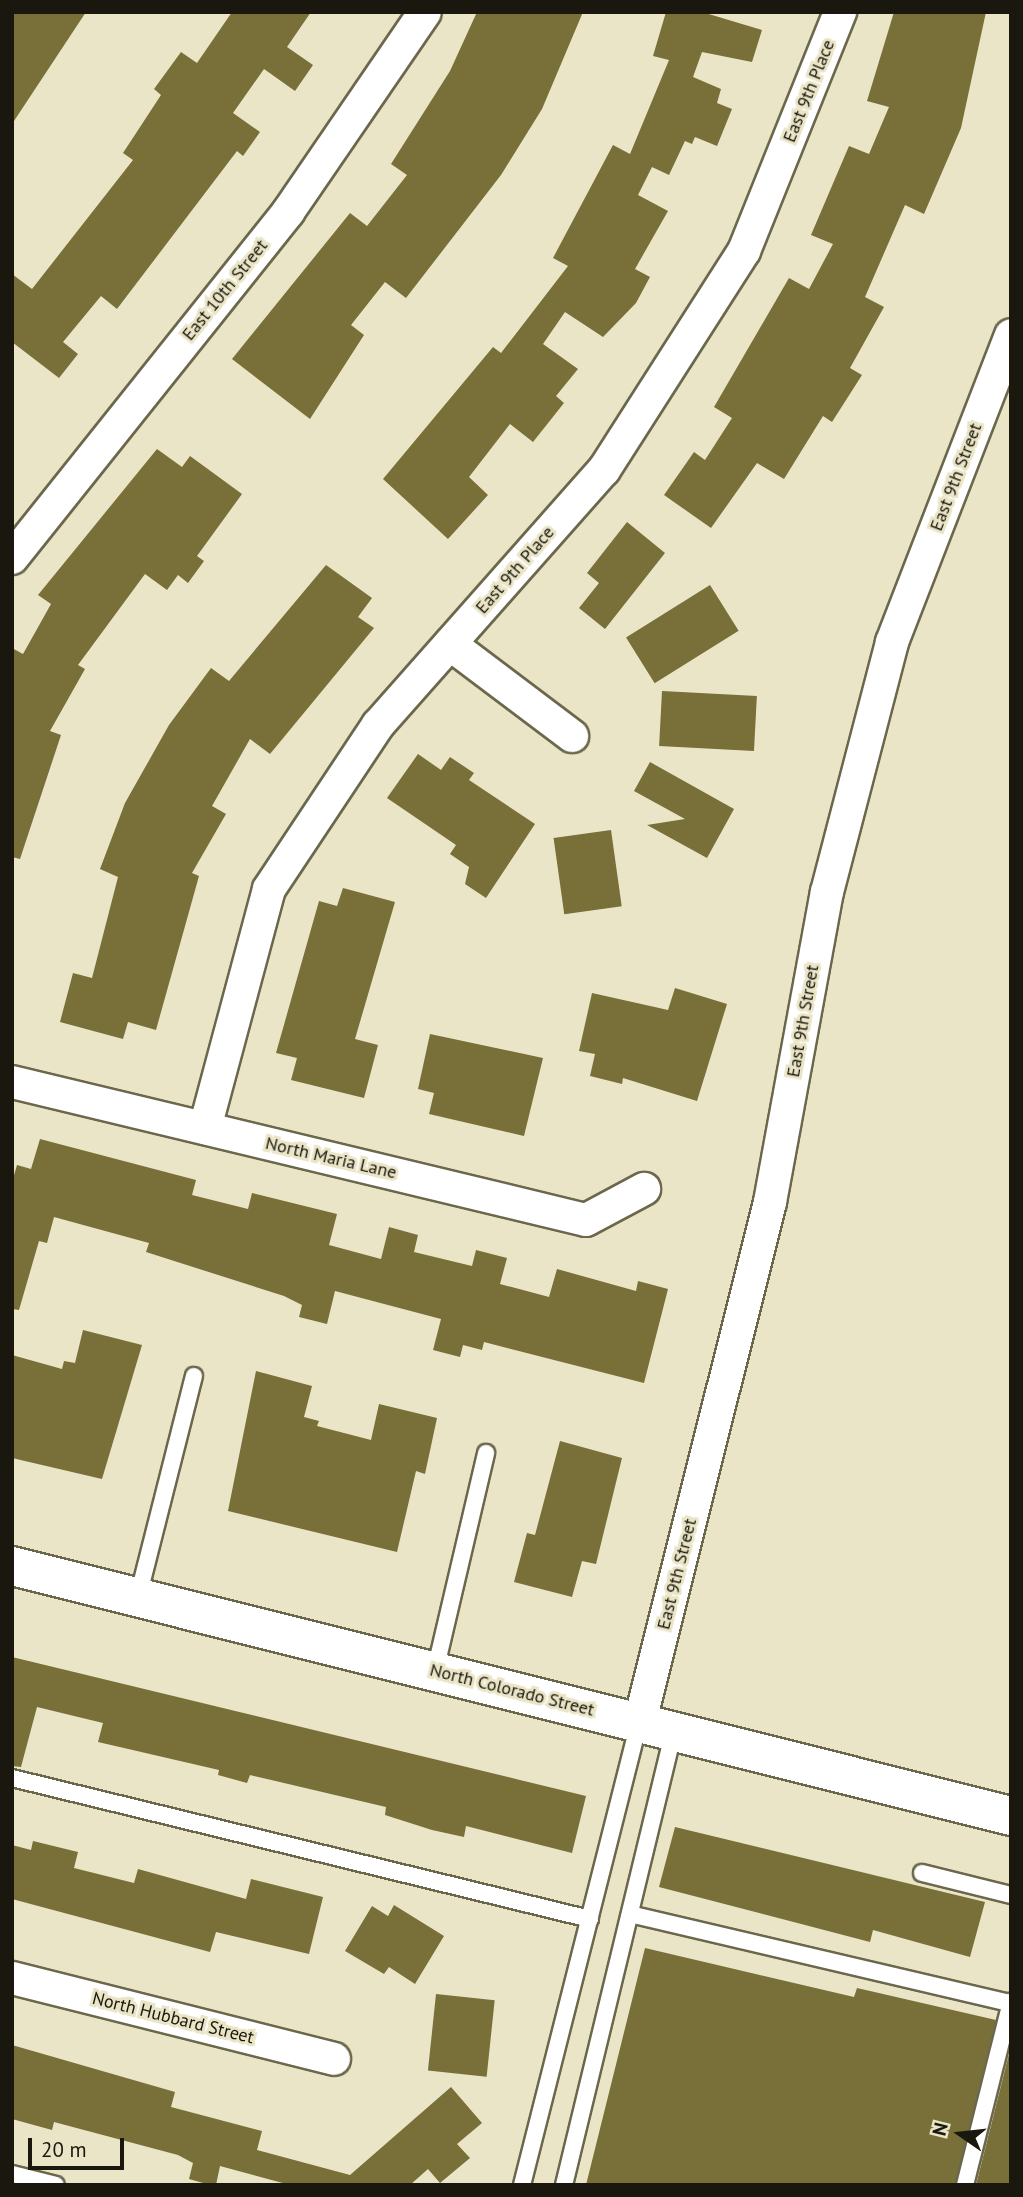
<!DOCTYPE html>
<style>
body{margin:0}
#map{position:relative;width:1023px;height:2197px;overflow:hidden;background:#eae5c7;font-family:"PT Sans",sans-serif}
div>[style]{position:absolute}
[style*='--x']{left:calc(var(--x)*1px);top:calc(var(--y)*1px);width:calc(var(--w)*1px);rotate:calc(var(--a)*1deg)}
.building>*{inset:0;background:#786f39;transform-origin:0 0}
.roads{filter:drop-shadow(2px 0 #6b674c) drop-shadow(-2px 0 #6b674c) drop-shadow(0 2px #6b674c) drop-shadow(0 -2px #6b674c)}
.service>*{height:16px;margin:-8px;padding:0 8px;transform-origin:8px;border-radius:8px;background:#fff}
.minor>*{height:32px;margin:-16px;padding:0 16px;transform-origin:16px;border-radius:16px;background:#fff}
.tertiary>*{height:38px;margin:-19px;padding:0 19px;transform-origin:19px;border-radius:19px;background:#fff}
span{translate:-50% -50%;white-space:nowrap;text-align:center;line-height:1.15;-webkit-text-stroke:6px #eae5c7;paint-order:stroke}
.street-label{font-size:18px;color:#1a180e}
.frame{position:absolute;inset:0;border:14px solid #1a180e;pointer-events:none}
.north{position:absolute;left:925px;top:2099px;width:70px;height:70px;-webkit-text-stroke:5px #eae5c7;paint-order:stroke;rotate:284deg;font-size:19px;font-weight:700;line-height:28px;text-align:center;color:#1a180e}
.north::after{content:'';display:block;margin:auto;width:24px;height:32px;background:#1a180e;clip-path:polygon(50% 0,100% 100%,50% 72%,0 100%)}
.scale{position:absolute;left:28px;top:2138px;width:96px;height:32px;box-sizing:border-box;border:4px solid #1a180e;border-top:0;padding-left:9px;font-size:21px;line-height:24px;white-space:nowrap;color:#1a180e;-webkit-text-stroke:5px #eae5c7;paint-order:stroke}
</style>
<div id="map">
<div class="building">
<i style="clip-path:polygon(12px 12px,86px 12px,12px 124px)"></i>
<i style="clip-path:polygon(232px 12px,311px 12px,287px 47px,313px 65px,295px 91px,264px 69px,233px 113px,260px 132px,243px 156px,237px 151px,117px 309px,101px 296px,63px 342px,78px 354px,59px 378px,12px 342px,12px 274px,32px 289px,133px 160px,123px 153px,161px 95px,154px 89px,181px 52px,197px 63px)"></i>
<i style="clip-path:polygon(477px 12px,583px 12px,542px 109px,501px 175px,406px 298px,385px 282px,351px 325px,364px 335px,310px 419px,232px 359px,350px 213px,367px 226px,407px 175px,391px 164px,450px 71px)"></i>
<i style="clip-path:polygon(666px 12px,702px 12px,762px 30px,752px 62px,702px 52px,693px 77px,721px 89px,717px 103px,732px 109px,717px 146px,695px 137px,692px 144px,685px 141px,669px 175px,652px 167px,638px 195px,668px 211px,635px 269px,650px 277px,636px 303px,603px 337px,565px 312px,543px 344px,578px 369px,556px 396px,564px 403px,533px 442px,510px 424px,469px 477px,488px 495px,448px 539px,383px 479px,493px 347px,501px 353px,568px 266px,553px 258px,613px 145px,630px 154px,669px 60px,653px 56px)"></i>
<i style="clip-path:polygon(894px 12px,986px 12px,961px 128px,924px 214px,905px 205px,865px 297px,884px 307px,850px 368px,862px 375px,832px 422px,823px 416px,784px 479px,757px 463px,711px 528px,664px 495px,694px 452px,705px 460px,732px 418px,714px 407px,789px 278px,809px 289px,833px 244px,811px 235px,849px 146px,869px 154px,889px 107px,867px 101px)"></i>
<i style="clip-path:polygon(157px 449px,182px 467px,190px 456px,242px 494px,197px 556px,204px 561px,188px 583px,178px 575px,167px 590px,145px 574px,78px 665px,85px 669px,50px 731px,61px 735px,20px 859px,12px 857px,12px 648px,23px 654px,51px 604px,38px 595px)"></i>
<i style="clip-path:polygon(627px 522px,665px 553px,605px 629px,579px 608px,599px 583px,587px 573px)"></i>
<i style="clip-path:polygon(326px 565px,372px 598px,358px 617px,374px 628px,270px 754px,250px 739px,212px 806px,226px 814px,192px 873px,199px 876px,156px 1030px,128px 1022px,123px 1039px,60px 1022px,73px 973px,92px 978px,118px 877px,100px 869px,125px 803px,169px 725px,211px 668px,229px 681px)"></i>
<i style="left:710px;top:585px;width:54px;height:99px;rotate:58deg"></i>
<i style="left:662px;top:691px;width:95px;height:55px;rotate:3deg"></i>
<i style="clip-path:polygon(418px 754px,441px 770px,450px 757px,474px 773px,469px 780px,535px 824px,486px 898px,465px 884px,469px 867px,450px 854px,456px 845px,387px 798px)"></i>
<i style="clip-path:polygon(650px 762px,734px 809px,707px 858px,647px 825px,685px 819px,634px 791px)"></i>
<i style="left:611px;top:830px;width:77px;height:58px;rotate:82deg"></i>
<i style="clip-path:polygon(343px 888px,395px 902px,355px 1039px,378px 1045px,364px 1098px,291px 1080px,297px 1058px,276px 1053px,319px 901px,337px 906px)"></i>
<i style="clip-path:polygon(675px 988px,727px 1004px,697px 1101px,623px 1078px,622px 1084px,590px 1076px,595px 1054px,579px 1051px,592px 993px,668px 1010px)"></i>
<i style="clip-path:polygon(430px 1034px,543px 1058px,524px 1136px,429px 1114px,434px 1093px,418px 1089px)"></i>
<i style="clip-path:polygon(40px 1139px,196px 1180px,192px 1195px,248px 1209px,252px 1193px,337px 1214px,329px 1245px,381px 1259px,389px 1227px,418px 1235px,414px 1252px,472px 1266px,476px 1250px,507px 1258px,500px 1284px,549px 1297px,557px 1269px,636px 1291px,638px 1281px,668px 1289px,644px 1383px,484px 1342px,482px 1350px,463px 1345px,460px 1357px,433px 1350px,441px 1319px,335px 1291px,327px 1324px,299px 1317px,302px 1305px,284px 1296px,146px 1252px,149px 1243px,54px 1217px,47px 1243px,39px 1241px,19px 1310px,12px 1309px,12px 1182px,17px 1165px,31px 1169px)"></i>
<i style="clip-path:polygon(83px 1330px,142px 1345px,102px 1479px,12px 1458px,12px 1355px,62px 1369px,64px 1361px,75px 1363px)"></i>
<i style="clip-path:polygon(256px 1371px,312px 1386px,304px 1417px,319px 1421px,317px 1426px,371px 1440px,379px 1404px,437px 1418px,425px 1474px,416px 1471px,397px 1552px,228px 1511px)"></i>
<i style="clip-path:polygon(560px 1441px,622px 1458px,596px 1564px,582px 1561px,572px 1597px,514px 1582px,527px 1533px,535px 1535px)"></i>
<i style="clip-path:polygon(12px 1657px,586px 1796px,572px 1853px,466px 1826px,464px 1837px,432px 1830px,385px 1815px,386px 1807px,250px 1775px,247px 1783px,218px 1775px,219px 1770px,98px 1742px,103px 1723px,37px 1707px,21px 1767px,12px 1766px)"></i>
<i style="clip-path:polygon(675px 1827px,985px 1902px,970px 1957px,873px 1930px,870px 1942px,659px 1887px)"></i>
<i style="clip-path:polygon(33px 1841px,78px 1852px,74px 1868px,134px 1883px,138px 1869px,246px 1899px,251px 1879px,323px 1897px,309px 1954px,216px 1932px,210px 1952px,12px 1899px,12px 1845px,31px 1850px)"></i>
<i style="clip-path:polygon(394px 1905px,444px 1936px,415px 1984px,389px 1967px,384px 1974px,345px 1951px,372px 1906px,388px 1916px)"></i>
<i style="clip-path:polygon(645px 1948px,854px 1997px,857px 1988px,996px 2020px,955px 2185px,586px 2185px)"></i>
<i style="left:436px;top:1994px;width:59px;height:77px;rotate:6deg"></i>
<i style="clip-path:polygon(12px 2045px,175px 2092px,171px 2107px,262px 2131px,257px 2150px,350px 2175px,451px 2087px,482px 2123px,457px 2144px,470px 2158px,440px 2183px,428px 2169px,410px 2185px,290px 2185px,220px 2166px,216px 2185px,210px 2185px,189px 2179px,193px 2163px,178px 2155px,54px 2122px,52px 2130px,12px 2119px)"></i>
<i style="clip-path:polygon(1011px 2046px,1011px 2185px,976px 2185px)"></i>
</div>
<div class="roads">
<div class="service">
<i style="--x:138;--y:1597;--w:228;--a:-75.8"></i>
<i style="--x:435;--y:1671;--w:224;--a:-76.8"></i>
<i style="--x:12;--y:1778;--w:595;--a:13.71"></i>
<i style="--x:922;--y:1873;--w:92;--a:13.9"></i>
<i style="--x:630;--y:1914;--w:390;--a:13.2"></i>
<i style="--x:12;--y:2174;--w:45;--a:14"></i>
<i style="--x:522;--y:2185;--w:478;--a:-75.8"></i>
<i style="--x:564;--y:2185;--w:467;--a:-76.4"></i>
<i style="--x:965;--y:2185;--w:189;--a:-75.9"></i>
</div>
<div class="minor">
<i style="--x:12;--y:558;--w:443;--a:-51.4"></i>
<i style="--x:288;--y:212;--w:242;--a:-55.6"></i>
<i style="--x:450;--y:644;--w:153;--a:37"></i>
<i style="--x:12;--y:1082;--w:590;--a:13.52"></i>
<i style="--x:586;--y:1220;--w:66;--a:-28.1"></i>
<i style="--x:205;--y:1128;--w:247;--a:-75"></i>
<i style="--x:269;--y:889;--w:197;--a:-56.4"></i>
<i style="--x:378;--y:725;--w:341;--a:-48.5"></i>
<i style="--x:604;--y:470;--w:260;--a:-57.4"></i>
<i style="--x:744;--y:251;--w:258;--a:-68.1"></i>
<i style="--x:640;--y:1721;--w:535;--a:-75.94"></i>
<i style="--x:770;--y:1202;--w:315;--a:-79.6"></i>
<i style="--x:827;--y:892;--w:258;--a:-75.4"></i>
<i style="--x:892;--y:642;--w:329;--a:-68.8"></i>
<i style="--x:12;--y:1978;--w:332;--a:14.1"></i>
</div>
<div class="tertiary">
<i style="--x:12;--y:1566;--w:1030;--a:14.05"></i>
</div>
</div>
<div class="street-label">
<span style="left:809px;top:91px;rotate:-68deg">East 9th Place</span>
<span style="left:225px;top:290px;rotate:-51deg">East 10th Street</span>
<span style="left:956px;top:477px;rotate:-69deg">East 9th Street</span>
<span style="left:515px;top:570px;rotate:-49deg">East 9th Place</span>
<span style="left:803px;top:1021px;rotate:-80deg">East 9th Street</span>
<span style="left:331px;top:1158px;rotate:13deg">North Maria Lane</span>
<span style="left:677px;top:1574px;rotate:-76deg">East 9th Street</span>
<span style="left:512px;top:1690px;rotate:14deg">North Colorado Street</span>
<span style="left:173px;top:2018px;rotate:14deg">North Hubbard Street</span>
</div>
<div class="frame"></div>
<div class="north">N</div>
<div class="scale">20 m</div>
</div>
